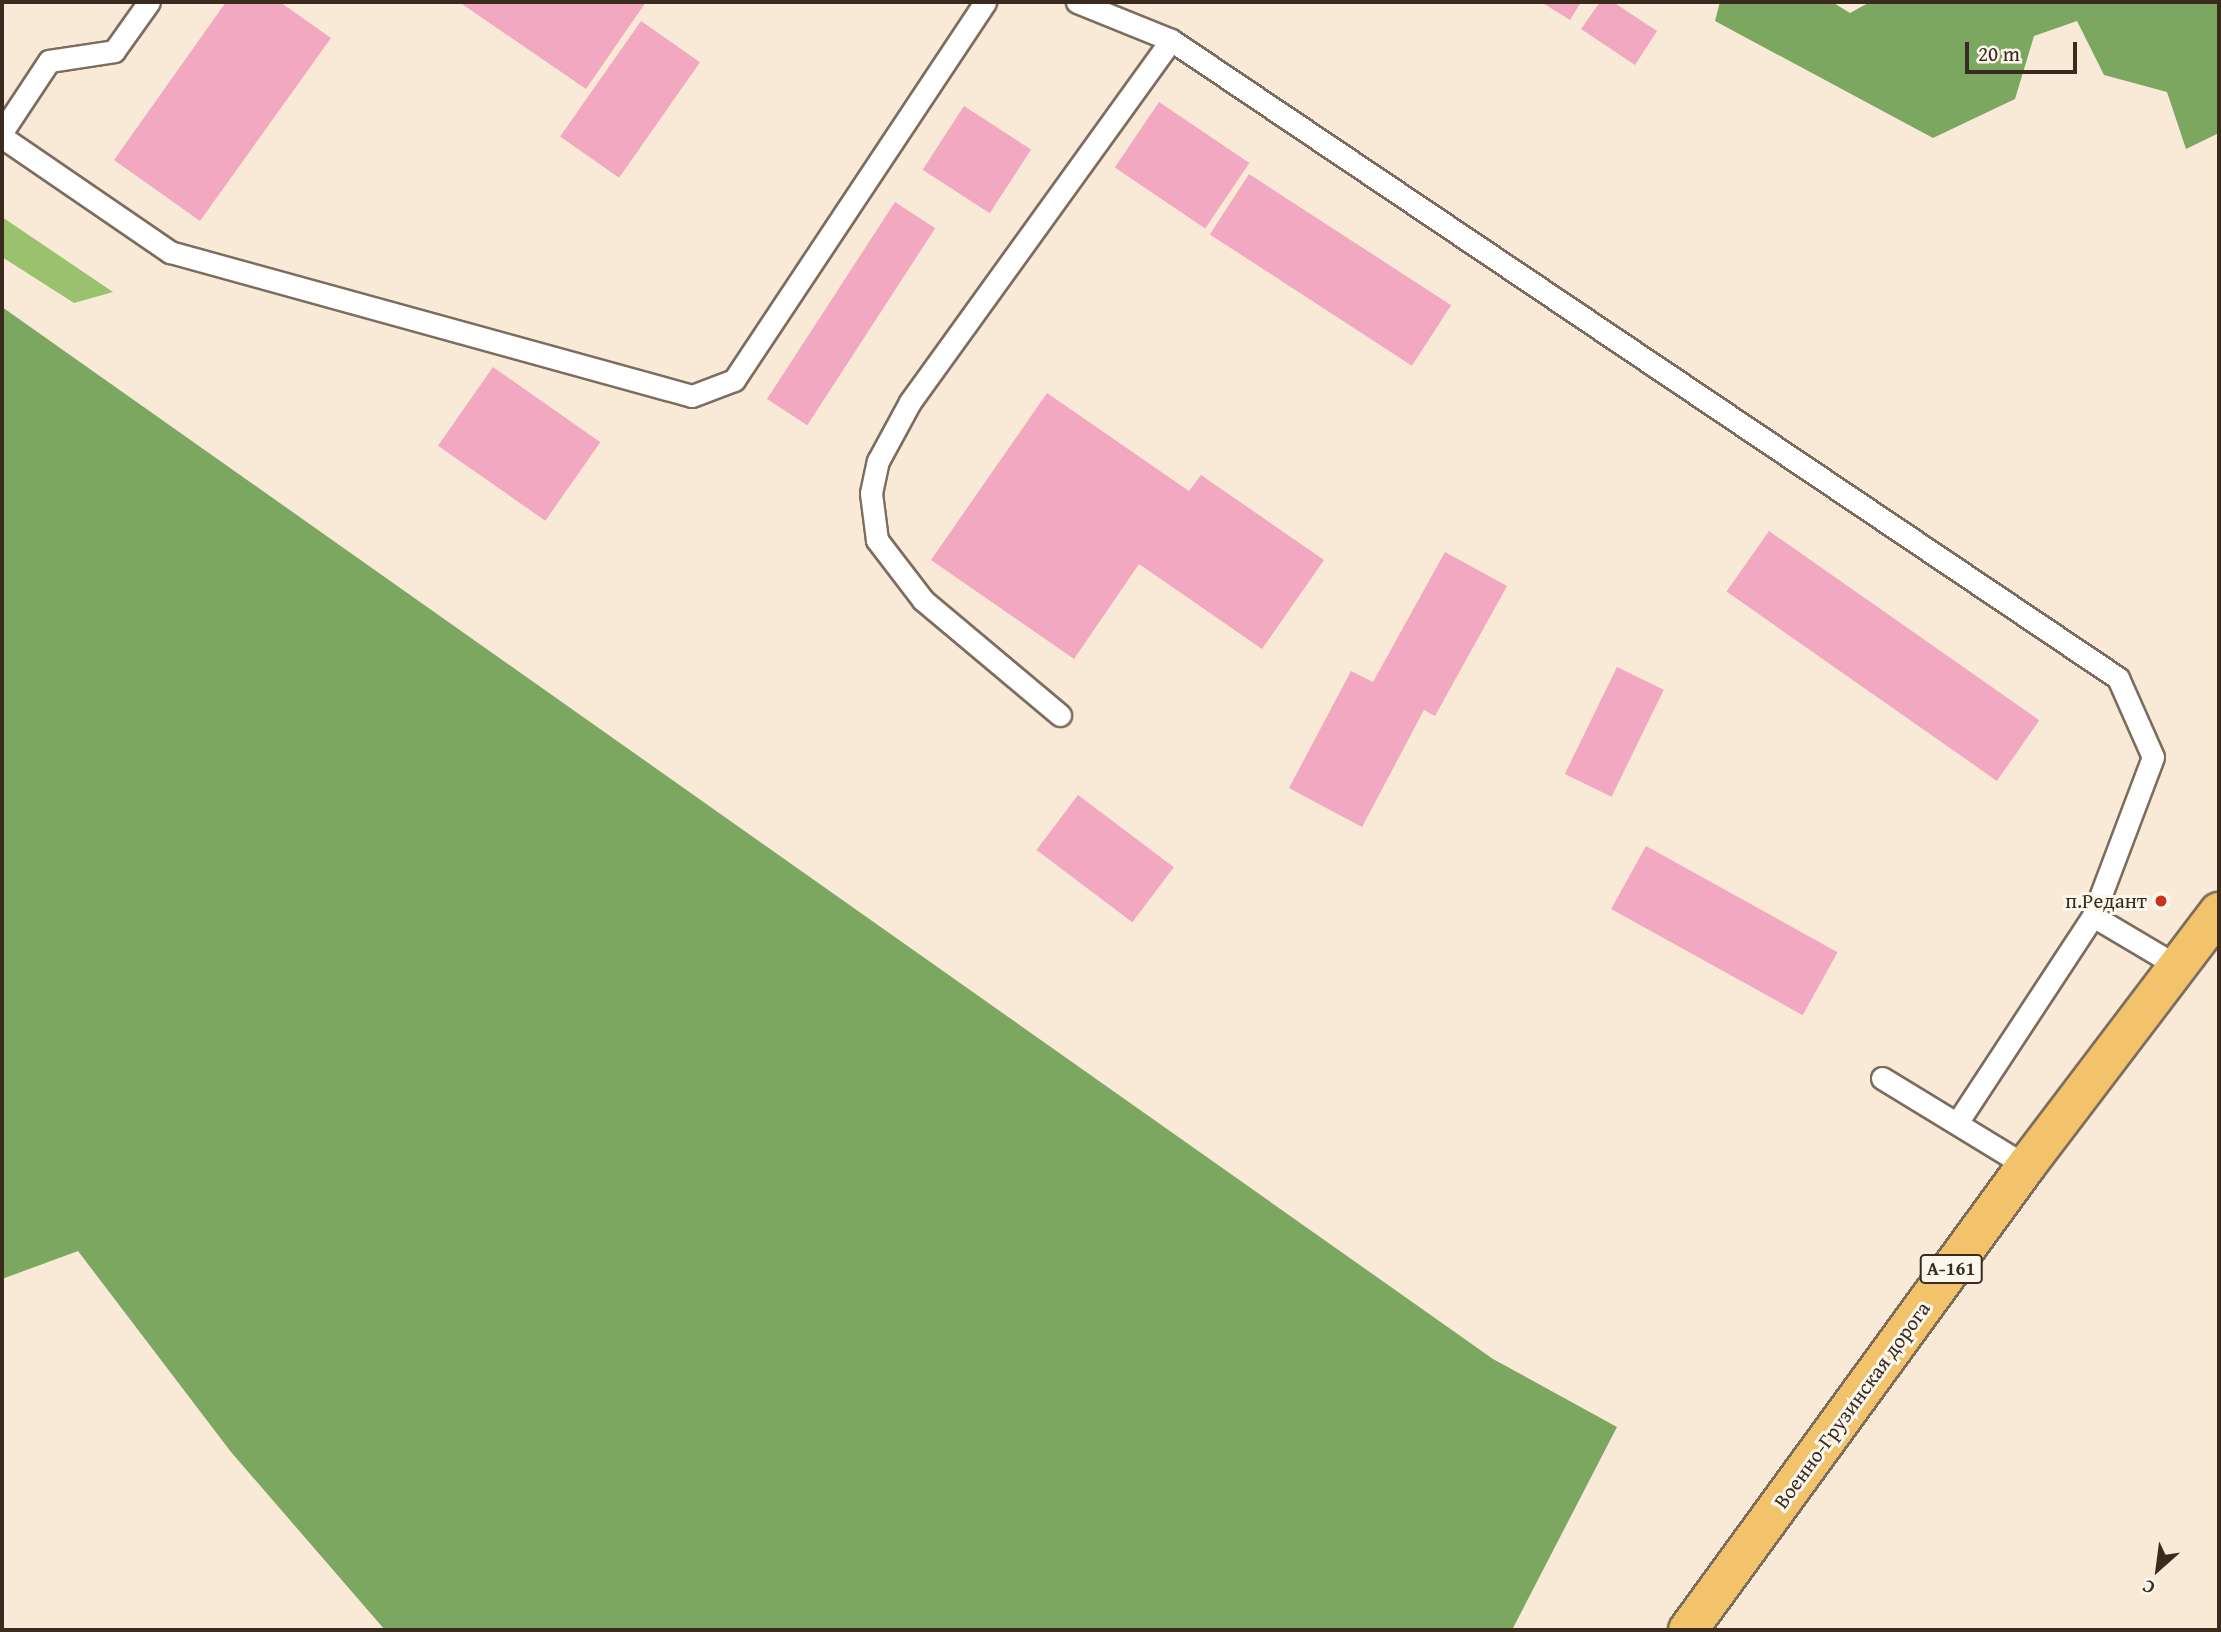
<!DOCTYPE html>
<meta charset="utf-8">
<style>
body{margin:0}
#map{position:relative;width:2221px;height:1632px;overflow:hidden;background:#f8ead7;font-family:"Gentium Book Plus",serif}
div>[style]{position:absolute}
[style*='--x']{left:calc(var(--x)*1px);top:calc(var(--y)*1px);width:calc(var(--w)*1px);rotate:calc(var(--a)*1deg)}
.green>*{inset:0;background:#9ac16d}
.forest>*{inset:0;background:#7ba760}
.building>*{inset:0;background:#f3a8c1;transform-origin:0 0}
.roads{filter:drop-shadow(2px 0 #7d6d5f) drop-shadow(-2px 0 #7d6d5f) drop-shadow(0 2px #7d6d5f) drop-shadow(0 -2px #7d6d5f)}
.service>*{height:21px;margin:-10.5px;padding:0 10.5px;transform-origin:10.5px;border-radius:10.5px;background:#fff}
.trunk>*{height:38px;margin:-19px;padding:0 19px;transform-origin:19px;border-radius:19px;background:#f2c36a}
.dots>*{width:19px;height:19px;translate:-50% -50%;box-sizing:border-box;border:4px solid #fbf7ec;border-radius:50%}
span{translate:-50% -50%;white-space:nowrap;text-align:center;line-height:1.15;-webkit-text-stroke:6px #fbf7ec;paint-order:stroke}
.shield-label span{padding:2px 5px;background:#fbf7ec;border:2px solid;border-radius:5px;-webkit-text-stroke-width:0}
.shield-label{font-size:19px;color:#3b2a1e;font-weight:700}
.poi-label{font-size:21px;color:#3b2a1e}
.right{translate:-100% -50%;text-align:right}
.street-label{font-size:21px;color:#3b2a1e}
.frame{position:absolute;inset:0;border:4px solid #3b2a1e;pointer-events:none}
.north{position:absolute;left:2123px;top:1534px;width:70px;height:70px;-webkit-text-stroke:5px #fbf7ec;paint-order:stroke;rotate:208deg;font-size:19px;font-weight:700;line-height:28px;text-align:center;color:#3b2a1e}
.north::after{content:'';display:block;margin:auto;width:24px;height:32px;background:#3b2a1e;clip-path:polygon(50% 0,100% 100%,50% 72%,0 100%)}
.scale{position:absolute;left:1965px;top:42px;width:112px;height:32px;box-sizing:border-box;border:4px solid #3b2a1e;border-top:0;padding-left:9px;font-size:21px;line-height:24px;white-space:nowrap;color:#3b2a1e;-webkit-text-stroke:5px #fbf7ec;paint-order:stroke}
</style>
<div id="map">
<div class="green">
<i style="clip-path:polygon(2px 217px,113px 292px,74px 303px,2px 257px)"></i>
</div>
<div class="forest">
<i style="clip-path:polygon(1720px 2px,1832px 2px,1850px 13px,1870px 2px,2219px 2px,2219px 133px,2186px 149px,2167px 92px,2104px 75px,2077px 21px,2034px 36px,2015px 99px,1933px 138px,1715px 21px)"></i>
<i style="clip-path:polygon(2px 307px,1493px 1359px,1617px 1427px,1512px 1630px,385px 1630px,231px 1452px,78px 1251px,2px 1279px)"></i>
</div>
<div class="building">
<i style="clip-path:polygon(226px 2px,280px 2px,331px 38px,200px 221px,114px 160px)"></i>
<i style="clip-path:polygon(459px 2px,646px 2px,586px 89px)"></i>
<i style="clip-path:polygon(1541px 2px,1581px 2px,1570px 20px)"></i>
<i style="clip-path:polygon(1600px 2px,1613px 2px,1657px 31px,1635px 65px,1581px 29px)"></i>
<i style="left:641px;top:21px;width:72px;height:141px;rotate:35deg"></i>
<i style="left:1159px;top:102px;width:109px;height:79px;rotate:34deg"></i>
<i style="left:964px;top:106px;width:80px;height:76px;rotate:33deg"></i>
<i style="left:1249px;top:174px;width:241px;height:72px;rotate:33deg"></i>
<i style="left:895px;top:202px;width:48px;height:235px;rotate:33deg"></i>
<i style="left:493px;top:367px;width:131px;height:96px;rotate:35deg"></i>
<i style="clip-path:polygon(1047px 393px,1189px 491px,1201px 475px,1324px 560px,1262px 649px,1139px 564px,1074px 659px,931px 560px)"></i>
<i style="left:1769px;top:531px;width:330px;height:74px;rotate:35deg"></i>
<i style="clip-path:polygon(1445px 552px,1507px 586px,1435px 716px,1424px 710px,1362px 827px,1289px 788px,1351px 671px,1373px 682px)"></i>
<i style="left:1617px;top:667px;width:52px;height:119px;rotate:26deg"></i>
<i style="left:1078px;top:795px;width:120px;height:69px;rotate:37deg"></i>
<i style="left:1646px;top:846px;width:219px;height:72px;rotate:29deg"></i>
</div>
<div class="roads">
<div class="service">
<i style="--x:1077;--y:2;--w:101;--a:22"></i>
<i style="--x:1171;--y:40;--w:1142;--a:33.97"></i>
<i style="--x:2118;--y:678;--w:86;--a:66.1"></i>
<i style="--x:2153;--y:757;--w:170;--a:110.7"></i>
<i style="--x:2093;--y:916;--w:100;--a:30.7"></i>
<i style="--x:2;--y:132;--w:85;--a:-56.5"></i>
<i style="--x:49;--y:61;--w:66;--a:-8.7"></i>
<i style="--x:114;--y:51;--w:60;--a:-54.5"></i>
<i style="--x:2;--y:137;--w:204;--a:34.4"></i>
<i style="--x:170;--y:252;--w:541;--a:15.42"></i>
<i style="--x:692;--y:396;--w:45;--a:-20.9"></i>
<i style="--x:734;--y:380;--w:454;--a:-56.4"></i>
<i style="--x:1060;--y:715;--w:179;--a:-140"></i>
<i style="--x:923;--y:600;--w:76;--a:-127.5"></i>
<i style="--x:877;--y:540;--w:47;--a:-97.3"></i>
<i style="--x:871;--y:493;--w:33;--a:-78"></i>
<i style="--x:878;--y:461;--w:67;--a:-61.5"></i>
<i style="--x:910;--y:402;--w:446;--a:-54.2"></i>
<i style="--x:1882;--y:1078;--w:169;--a:31.4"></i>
<i style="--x:1957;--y:1123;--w:248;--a:-56.7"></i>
</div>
<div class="trunk">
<i style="--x:1688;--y:1630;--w:574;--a:-53.93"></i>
<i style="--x:2026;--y:1166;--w:319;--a:-52.8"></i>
</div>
</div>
<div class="dots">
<i style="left:2161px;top:901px;background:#c8321e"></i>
</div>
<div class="shield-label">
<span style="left:1951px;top:1269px">А-161</span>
</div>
<div class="poi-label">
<span class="right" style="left:2147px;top:901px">п.Редант</span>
</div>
<div class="street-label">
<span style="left:1852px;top:1405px;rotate:-54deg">Военно-Грузинская дорога</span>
</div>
<div class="frame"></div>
<div class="north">С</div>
<div class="scale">20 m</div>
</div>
